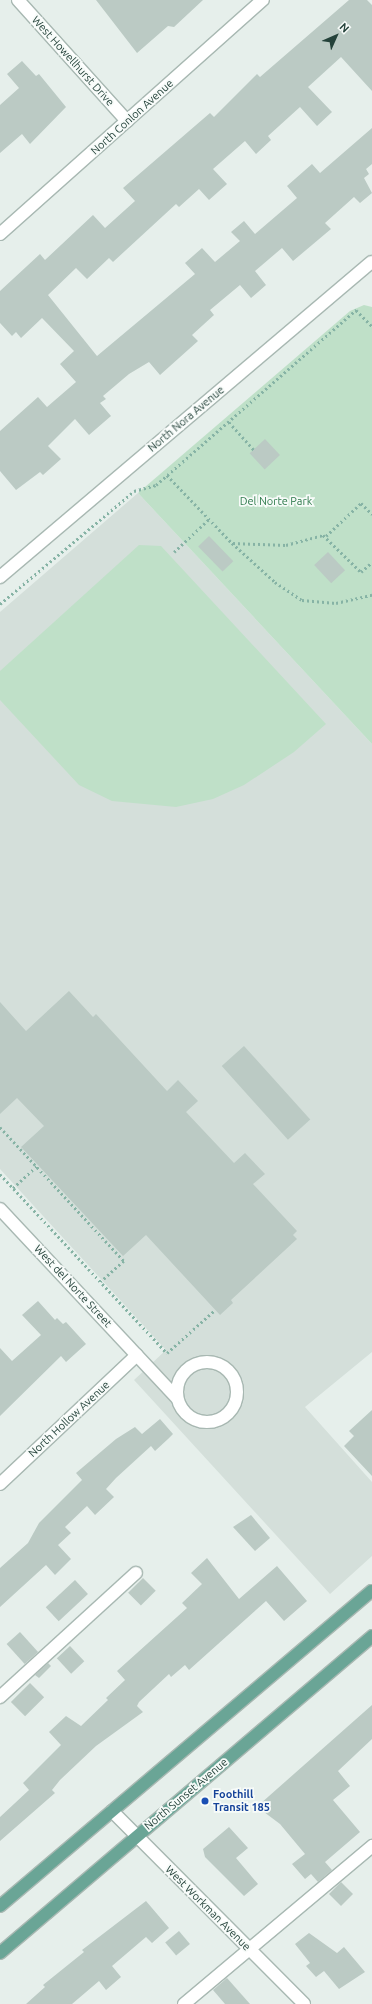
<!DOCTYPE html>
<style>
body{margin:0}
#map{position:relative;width:372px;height:2004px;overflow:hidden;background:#e6efeb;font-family:Ubuntu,sans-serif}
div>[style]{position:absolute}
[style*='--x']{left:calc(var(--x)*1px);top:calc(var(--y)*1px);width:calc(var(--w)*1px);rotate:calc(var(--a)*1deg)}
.built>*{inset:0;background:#d4dfda}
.green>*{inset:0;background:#bfe0c8}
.building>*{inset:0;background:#bbcac4;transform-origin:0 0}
.path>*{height:2.5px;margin-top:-1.25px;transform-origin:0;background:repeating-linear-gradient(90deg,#86b3a5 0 2px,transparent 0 5px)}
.roads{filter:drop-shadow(1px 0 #a8b8b2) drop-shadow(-1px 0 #a8b8b2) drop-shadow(0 1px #a8b8b2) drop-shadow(0 -1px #a8b8b2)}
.minor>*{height:12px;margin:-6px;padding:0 6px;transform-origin:6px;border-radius:6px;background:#fff}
.minor>.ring{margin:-6px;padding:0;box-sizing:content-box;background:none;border:12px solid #fff;border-radius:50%}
.major>*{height:12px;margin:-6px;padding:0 6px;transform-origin:6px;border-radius:6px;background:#6aa596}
.dots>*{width:11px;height:11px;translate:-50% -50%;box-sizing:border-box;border:2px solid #f7fbf9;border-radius:50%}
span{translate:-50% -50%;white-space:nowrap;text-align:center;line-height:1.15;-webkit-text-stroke:3.5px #f7fbf9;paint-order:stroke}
.street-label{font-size:11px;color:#24423a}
.park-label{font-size:11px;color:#2d7a4b}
.transit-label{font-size:11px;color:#164399;font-weight:700}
.left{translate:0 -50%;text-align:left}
.north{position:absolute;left:316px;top:16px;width:40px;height:40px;-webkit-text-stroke:3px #f7fbf9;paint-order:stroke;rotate:45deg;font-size:11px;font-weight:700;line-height:16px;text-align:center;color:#24423a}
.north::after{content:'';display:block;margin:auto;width:14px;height:18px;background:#24423a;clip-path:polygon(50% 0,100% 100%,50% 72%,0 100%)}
</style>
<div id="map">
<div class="built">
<i style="clip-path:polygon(138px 493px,372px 744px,372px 1352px,305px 1407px,372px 1482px,372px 1556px,330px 1594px,134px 1380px,166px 1350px,0 1169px,0 612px)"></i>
</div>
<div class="green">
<i style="clip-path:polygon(364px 305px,372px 307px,372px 744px,138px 493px,350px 311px)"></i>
<i style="clip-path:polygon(139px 545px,161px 546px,326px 724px,294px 752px,244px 785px,213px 799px,176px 807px,112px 801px,79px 785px,0 700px,0 671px)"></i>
</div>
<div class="building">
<i style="clip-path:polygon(96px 0,203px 0,174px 27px,168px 26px,137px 53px)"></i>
<i style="clip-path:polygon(349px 0,367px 0,372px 5px,372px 91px,341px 57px,308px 87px,332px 112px,317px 126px,300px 107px,268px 136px,271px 140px,256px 154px,245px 141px,213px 169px,227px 184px,209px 200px,199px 189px,179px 207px,176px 204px,113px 262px,109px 258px,87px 279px,76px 268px,48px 295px,97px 356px,195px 274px,185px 263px,202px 248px,215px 262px,240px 241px,231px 232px,244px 221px,255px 234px,297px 198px,287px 186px,312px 164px,320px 173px,372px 128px,372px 164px,366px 169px,369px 174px,364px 178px,372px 193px,360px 203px,354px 197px,325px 223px,331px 229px,293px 261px,282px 248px,255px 271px,266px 285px,251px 298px,240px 285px,210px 310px,214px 315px,192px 335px,198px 341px,160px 375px,149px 362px,129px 374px,103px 396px,106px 399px,100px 403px,111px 416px,89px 435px,75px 419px,48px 446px,61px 459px,43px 475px,40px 472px,16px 490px,0 471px,0 431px,38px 397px,47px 407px,76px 382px,60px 364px,74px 351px,42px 318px,21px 338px,16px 332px,12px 336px,0 323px,0 291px,40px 254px,45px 260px,93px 215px,105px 228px,135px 201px,123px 188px,210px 113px,214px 117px,257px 74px,260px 77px)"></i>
<i style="clip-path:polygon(22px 61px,36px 76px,39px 74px,66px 107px,30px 144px,22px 134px,0 153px,0 105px,19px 88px,7px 74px)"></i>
<i style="left:265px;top:439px;width:22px;height:21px;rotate:47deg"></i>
<i style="left:209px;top:536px;width:35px;height:15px;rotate:46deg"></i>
<i style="left:328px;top:552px;width:25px;height:19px;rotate:47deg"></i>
<i style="clip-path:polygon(69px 991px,93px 1017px,96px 1014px,167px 1091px,178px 1080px,198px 1101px,186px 1112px,234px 1163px,245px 1153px,265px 1174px,253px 1184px,297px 1231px,293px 1235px,297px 1239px,231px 1300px,233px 1303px,220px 1315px,146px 1235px,123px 1256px,21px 1147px,44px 1126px,17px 1098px,0 1114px,0 1002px,26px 1031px)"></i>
<i style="left:244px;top:1046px;width:99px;height:30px;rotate:48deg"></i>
<i style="clip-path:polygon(38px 1301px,55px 1320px,57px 1318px,63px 1324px,66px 1322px,86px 1344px,66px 1362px,61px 1356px,0 1416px,0 1348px,12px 1361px,41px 1335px,22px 1315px)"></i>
<i style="clip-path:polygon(372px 1410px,372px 1476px,344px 1446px,354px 1436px,349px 1431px)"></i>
<i style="clip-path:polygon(160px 1419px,173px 1434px,168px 1439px,155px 1451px,151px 1446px,116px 1478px,106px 1489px,114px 1497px,95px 1515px,87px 1506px,65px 1527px,71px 1533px,58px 1545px,71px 1559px,55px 1575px,46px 1565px,0 1607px,0 1568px,28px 1543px,39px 1523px,82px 1480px,76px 1473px,116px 1439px,135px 1427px,142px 1434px)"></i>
<i style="clip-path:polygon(251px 1515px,270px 1538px,255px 1551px,233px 1527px)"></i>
<i style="clip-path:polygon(207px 1558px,239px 1599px,277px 1566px,307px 1601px,284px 1621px,266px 1601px,189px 1670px,185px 1665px,171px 1677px,169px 1674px,139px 1702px,137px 1706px,143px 1712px,96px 1746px,60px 1780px,52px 1790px,55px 1793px,0 1841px,0 1817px,29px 1790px,23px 1783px,61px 1745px,49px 1732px,66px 1716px,81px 1726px,108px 1700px,106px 1698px,125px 1680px,117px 1671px,187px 1608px,182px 1603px,202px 1584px,191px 1573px)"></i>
<i style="left:143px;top:1578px;width:18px;height:21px;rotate:45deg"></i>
<i style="left:75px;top:1580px;width:19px;height:40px;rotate:47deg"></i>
<i style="left:20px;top:1632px;width:27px;height:18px;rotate:48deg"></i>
<i style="left:70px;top:1646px;width:21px;height:18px;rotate:47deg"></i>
<i style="clip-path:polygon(48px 1663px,51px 1666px,39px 1678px,35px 1675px)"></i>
<i style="left:30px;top:1683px;width:20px;height:27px;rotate:45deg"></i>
<i style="clip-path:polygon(372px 1705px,372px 1739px,338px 1771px,350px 1786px,333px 1800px,360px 1832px,325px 1862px,332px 1870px,318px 1882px,311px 1874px,305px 1879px,292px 1864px,305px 1854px,280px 1824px,264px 1812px,260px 1804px)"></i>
<i style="clip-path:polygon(229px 1827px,248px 1848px,236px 1858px,258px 1884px,244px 1896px,205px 1857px,203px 1849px)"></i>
<i style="left:341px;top:1882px;width:17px;height:17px;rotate:45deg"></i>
<i style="clip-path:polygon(146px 1901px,169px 1928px,152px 1943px,146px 1937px,112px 1966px,121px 1977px,106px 1990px,99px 1981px,72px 2004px,26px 2004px,45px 1987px,43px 1985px,84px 1952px,82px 1950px)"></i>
<i style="left:179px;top:1931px;width:17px;height:18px;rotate:50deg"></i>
<i style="clip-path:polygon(309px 1933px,337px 1953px,344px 1947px,365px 1972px,339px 1989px,324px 1971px,316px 1977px,306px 1966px,310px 1963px,295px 1944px)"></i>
<i style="clip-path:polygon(227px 1978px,250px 2004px,225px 2004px,213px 1990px)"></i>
</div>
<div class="path">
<i style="--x:229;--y:422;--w:38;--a:48"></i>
<i style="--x:167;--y:475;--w:94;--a:46.3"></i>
<i style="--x:232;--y:543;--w:58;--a:42.2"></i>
<i style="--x:275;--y:582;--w:32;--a:34"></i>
<i style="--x:302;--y:600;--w:34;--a:5"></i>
<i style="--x:336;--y:603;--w:37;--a:-13"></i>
<i style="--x:326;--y:536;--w:48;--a:-43.3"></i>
<i style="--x:361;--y:503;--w:16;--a:45"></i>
<i style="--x:233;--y:543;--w:53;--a:2.2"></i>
<i style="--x:286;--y:545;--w:38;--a:-15"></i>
<i style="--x:323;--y:535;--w:53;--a:44.2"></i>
<i style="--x:361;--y:572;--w:15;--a:-42"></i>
<i style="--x:174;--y:552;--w:48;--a:-43.3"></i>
<i style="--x:0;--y:604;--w:175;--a:-40.1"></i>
<i style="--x:134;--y:491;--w:23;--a:-15"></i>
<i style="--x:156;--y:485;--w:266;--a:-41.2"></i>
<i style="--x:356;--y:310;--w:23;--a:45"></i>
<i style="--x:0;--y:1127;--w:183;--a:47.2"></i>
<i style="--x:124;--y:1261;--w:31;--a:138"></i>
<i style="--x:0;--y:1174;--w:245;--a:47"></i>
<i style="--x:167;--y:1353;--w:64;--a:-41.9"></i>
<i style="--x:13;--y:1188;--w:34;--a:-43"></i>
</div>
<div class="roads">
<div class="minor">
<i style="--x:18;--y:0;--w:163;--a:48"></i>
<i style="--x:0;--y:234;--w:352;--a:-41.7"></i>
<i style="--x:0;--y:577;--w:487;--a:-40.3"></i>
<i style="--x:0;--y:1209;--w:259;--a:46.9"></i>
<i class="ring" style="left:177px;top:1362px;width:48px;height:48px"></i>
<i style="--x:0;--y:1484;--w:188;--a:-43.3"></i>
<i style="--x:0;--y:1697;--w:184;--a:-42.4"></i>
<i style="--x:112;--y:1811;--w:272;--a:45.1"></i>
<i style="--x:184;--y:2004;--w:246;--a:-40"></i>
</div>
<div class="major">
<i style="--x:0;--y:1906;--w:487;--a:-40.3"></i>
<i style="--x:0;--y:1953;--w:489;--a:-40.4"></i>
</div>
</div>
<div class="dots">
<i style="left:205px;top:1801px;background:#1a4fb4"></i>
</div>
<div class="street-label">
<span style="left:73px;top:61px;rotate:48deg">West Howellhurst Drive</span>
<span style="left:132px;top:117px;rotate:-42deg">North Conlon Avenue</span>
<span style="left:186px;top:419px;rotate:-40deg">North Nora Avenue</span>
<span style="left:73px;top:1286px;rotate:47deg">West del Norte Street</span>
<span style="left:69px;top:1419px;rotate:-43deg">North Hollow Avenue</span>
<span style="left:186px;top:1794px;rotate:-40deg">North Sunset Avenue</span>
<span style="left:208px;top:1908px;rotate:45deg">West Workman Avenue</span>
</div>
<div class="park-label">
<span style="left:276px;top:501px">Del Norte Park</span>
</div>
<div class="transit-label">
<span class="left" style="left:213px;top:1801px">Foothill<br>Transit 185</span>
</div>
<div class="north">N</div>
</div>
